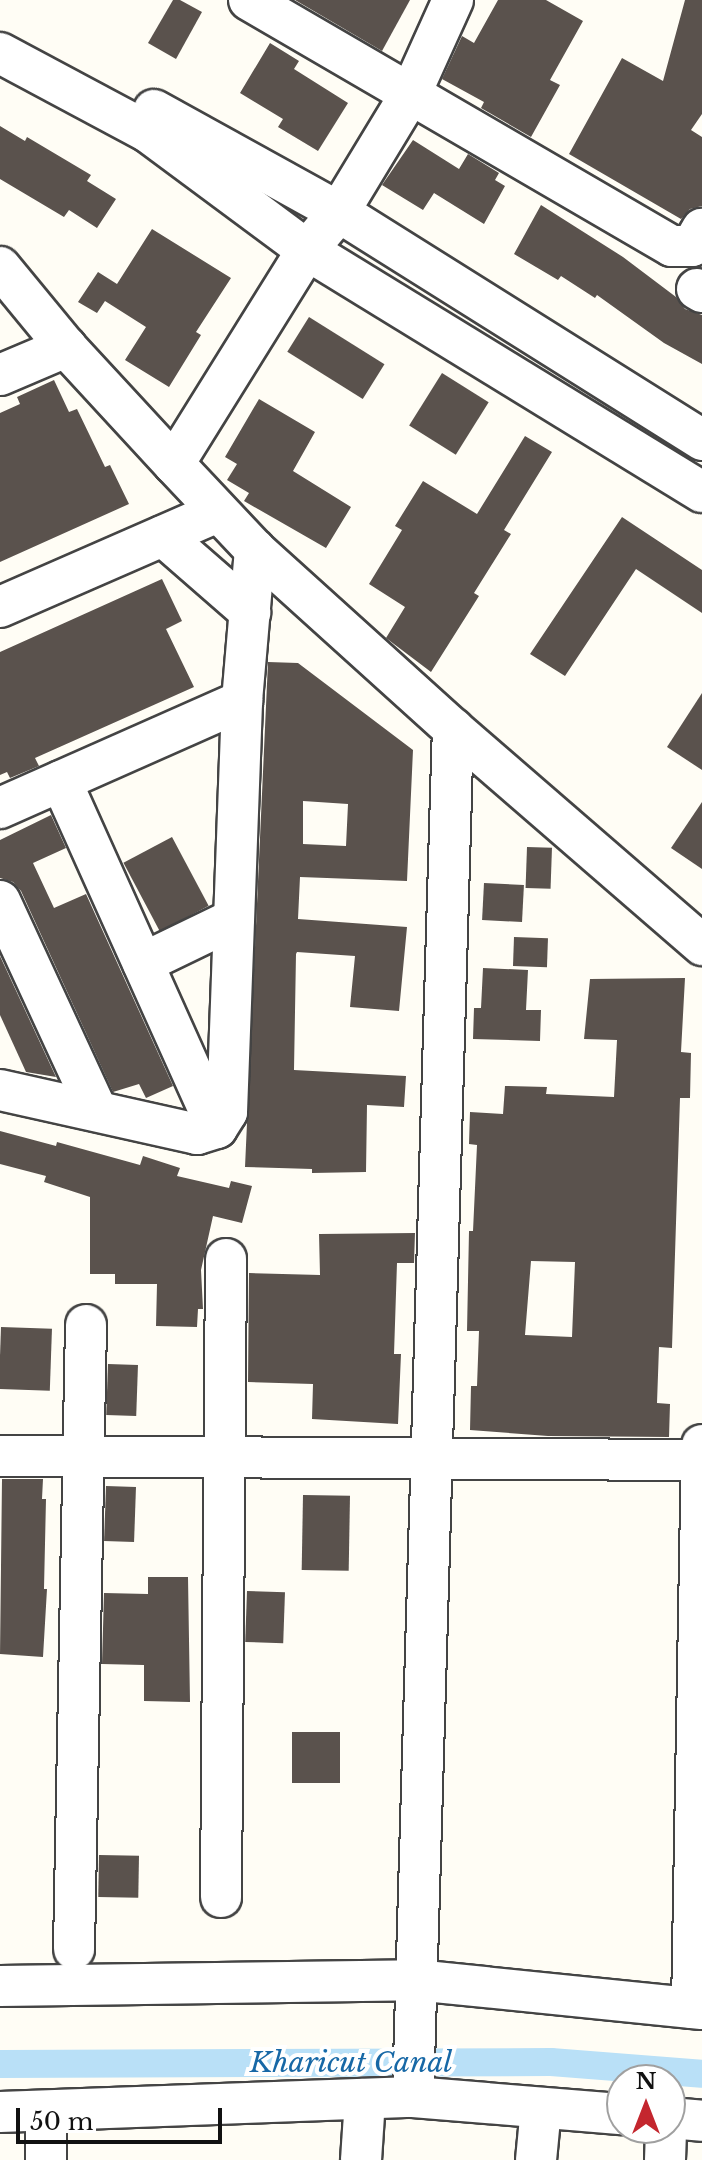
<!DOCTYPE html>
<style>
body{margin:0}
#map{position:relative;width:702px;height:2160px;overflow:hidden;background:#fffdf5;font-family:"Libre Baskerville",serif}
div>[style]{position:absolute}
[style*='--x']{left:calc(var(--x)*1px);top:calc(var(--y)*1px);width:calc(var(--w)*1px);rotate:calc(var(--a)*1deg)}
.canal>*{height:28px;margin:-14px;padding:0 14px;transform-origin:14px;border-radius:14px;background:#b9e0f7}
.building>*{inset:0;background:#5a524d;transform-origin:0 0}
.roads{filter:drop-shadow(2px 0 #444) drop-shadow(-2px 0 #444) drop-shadow(0 2px #444) drop-shadow(0 -2px #444)}
.minor>*{height:40px;margin:-20px;padding:0 20px;transform-origin:20px;border-radius:20px;background:#fff}
span{translate:-50% -50%;white-space:nowrap;text-align:center;line-height:1.15;-webkit-text-stroke:8px #fff;paint-order:stroke}
.water-label{font-size:28px;color:#1768a6;font-style:italic}
.north{position:absolute;left:606px;top:2064px;width:80px;height:80px;box-sizing:border-box;background:#fff;border:2px solid #a0a0a0;border-radius:50%;rotate:0deg;font-size:22px;font-weight:700;line-height:32px;text-align:center;color:#111}
.north::after{content:'';display:block;margin:auto;width:28px;height:36px;background:#c4262e;clip-path:polygon(50% 0,100% 100%,50% 72%,0 100%)}
.scale{position:absolute;left:16px;top:2108px;width:206px;height:36px;box-sizing:border-box;border:4px solid #111;border-top:0;padding-left:10px;font-size:24px;line-height:28px;white-space:nowrap;color:#111;-webkit-text-stroke:6px #fff;paint-order:stroke}
</style>
<div id="map">
<div class="canal">
<i style="--x:0;--y:2064;--w:551;--a:-0.21"></i>
<i style="--x:551;--y:2062;--w:151;--a:4.5"></i>
</div>
<div class="building">
<i style="clip-path:polygon(173px 0,180px 0,202px 12px,176px 59px,148px 43px)"></i>
<i style="clip-path:polygon(295px 0,410px 0,382px 51px)"></i>
<i style="clip-path:polygon(498px 0,546px 0,583px 21px,550px 80px,560px 85px,531px 137px,481px 108px,484px 102px,442px 79px,462px 36px,474px 43px)"></i>
<i style="clip-path:polygon(685px 0,702px 0,702px 114px,691px 130px,702px 137px,702px 206px,690px 209px,681px 219px,569px 154px,622px 58px,663px 81px)"></i>
<i style="clip-path:polygon(270px 43px,299px 61px,294px 69px,348px 103px,318px 151px,278px 127px,283px 119px,240px 93px)"></i>
<i style="clip-path:polygon(0 126px,25px 141px,27px 137px,91px 175px,87px 181px,116px 199px,97px 228px,69px 210px,64px 217px,0 179px)"></i>
<i style="clip-path:polygon(413px 140px,459px 169px,468px 154px,499px 173px,495px 180px,505px 186px,484px 224px,434px 193px,423px 210px,382px 185px)"></i>
<i style="clip-path:polygon(541px 205px,623px 257px,676px 297px,685px 309px,702px 315px,702px 364px,664px 343px,597px 295px,595px 298px,561px 276px,558px 280px,514px 254px)"></i>
<i style="clip-path:polygon(152px 229px,231px 278px,196px 332px,201px 335px,169px 387px,125px 360px,146px 327px,105px 301px,97px 313px,78px 302px,98px 272px,117px 284px)"></i>
<i style="left:309px;top:317px;width:89px;height:41px;rotate:32deg"></i>
<i style="left:442px;top:373px;width:55px;height:62px;rotate:32deg"></i>
<i style="clip-path:polygon(54px 380px,69px 412px,77px 409px,105px 467px,110px 465px,129px 504px,0 562px,0 413px,20px 404px,17px 397px)"></i>
<i style="clip-path:polygon(259px 399px,315px 432px,293px 471px,351px 507px,326px 548px,244px 501px,249px 493px,227px 480px,237px 464px,225px 457px)"></i>
<i style="clip-path:polygon(525px 436px,552px 452px,504px 530px,511px 534px,474px 593px,479px 596px,431px 672px,386px 638px,405px 607px,369px 584px,402px 530px,395px 526px,423px 481px,477px 514px)"></i>
<i style="clip-path:polygon(622px 517px,702px 570px,702px 613px,636px 569px,565px 676px,530px 654px)"></i>
<i style="clip-path:polygon(162px 579px,182px 621px,166px 629px,194px 687px,35px 758px,39px 766px,10px 778px,7px 772px,0 775px,0 652px)"></i>
<i style="clip-path:polygon(evenodd,268px 662px,298px 663px,413px 750px,407px 881px,300px 877px,298px 919px,407px 927px,399px 1011px,350px 1007px,355px 956px,297px 952px,296px 954px,294px 1070px,406px 1076px,404px 1107px,367px 1105px,366px 1172px,312px 1173px,312px 1169px,245px 1167px,268px 662px,303px 801px,348px 804px,346px 846px,303px 844px,303px 801px)"></i>
<i style="clip-path:polygon(702px 693px,702px 770px,667px 747px)"></i>
<i style="clip-path:polygon(702px 802px,702px 869px,671px 848px)"></i>
<i style="clip-path:polygon(51px 815px,66px 848px,33px 863px,54px 908px,86px 894px,173px 1086px,146px 1098px,139px 1084px,113px 1092px,21px 891px,13px 882px,0 878px,0 840px)"></i>
<i style="left:172px;top:837px;width:78px;height:55px;rotate:62deg"></i>
<i style="left:527px;top:847px;width:25px;height:41px;rotate:2deg"></i>
<i style="left:484px;top:883px;width:40px;height:37px;rotate:3deg"></i>
<i style="left:514px;top:937px;width:34px;height:29px;rotate:2deg"></i>
<i style="clip-path:polygon(0 956px,56px 1077px,26px 1072px,0 1015px)"></i>
<i style="clip-path:polygon(483px 968px,528px 970px,526px 1010px,541px 1010px,540px 1041px,473px 1039px,474px 1008px,481px 1008px)"></i>
<i style="clip-path:polygon(evenodd,685px 978px,681px 1052px,691px 1053px,690px 1098px,680px 1098px,672px 1348px,659px 1347px,657px 1403px,670px 1404px,669px 1437px,548px 1436px,470px 1430px,471px 1386px,477px 1386px,479px 1331px,467px 1331px,469px 1231px,473px 1231px,477px 1145px,469px 1144px,470px 1112px,503px 1114px,505px 1086px,547px 1087px,546px 1094px,614px 1097px,617px 1040px,584px 1039px,590px 979px,685px 978px,531px 1261px,575px 1262px,572px 1337px,525px 1335px,531px 1261px)"></i>
<i style="clip-path:polygon(0 1131px,56px 1146px,57px 1142px,140px 1165px,143px 1156px,180px 1168px,177px 1176px,229px 1188px,231px 1181px,252px 1186px,242px 1223px,213px 1216px,201px 1270px,203px 1309px,198px 1309px,197px 1327px,156px 1326px,157px 1284px,115px 1284px,115px 1274px,90px 1274px,90px 1197px,44px 1182px,46px 1176px,0 1164px)"></i>
<i style="clip-path:polygon(415px 1233px,414px 1263px,397px 1263px,394px 1354px,401px 1354px,398px 1424px,312px 1419px,313px 1384px,248px 1382px,249px 1273px,320px 1275px,319px 1234px)"></i>
<i style="left:1px;top:1327px;width:51px;height:62px;rotate:2deg"></i>
<i style="left:108px;top:1364px;width:30px;height:51px;rotate:2deg"></i>
<i style="clip-path:polygon(2px 1479px,43px 1479px,42px 1499px,46px 1499px,44px 1589px,47px 1589px,43px 1657px,0 1654px)"></i>
<i style="left:106px;top:1486px;width:30px;height:55px;rotate:2deg"></i>
<i style="left:303px;top:1495px;width:47px;height:75px;rotate:1deg"></i>
<i style="clip-path:polygon(148px 1577px,188px 1577px,190px 1702px,144px 1701px,144px 1665px,102px 1664px,104px 1593px,148px 1594px)"></i>
<i style="left:247px;top:1591px;width:38px;height:51px;rotate:2deg"></i>
<i style="left:292px;top:1732px;width:48px;height:51px"></i>
<i style="left:99px;top:1855px;width:40px;height:42px;rotate:1deg"></i>
</div>
<div class="roads">
<div class="minor">
<i style="--x:249;--y:0;--w:489;--a:30.2"></i>
<i style="--x:672;--y:246;--w:20;--a:0"></i>
<i style="--x:692;--y:246;--w:20;--a:-60"></i>
<i style="--x:453;--y:0;--w:102;--a:114.3"></i>
<i style="--x:411;--y:93;--w:139;--a:121.2"></i>
<i style="--x:339;--y:212;--w:50;--a:130.1"></i>
<i style="--x:307;--y:250;--w:252;--a:121.9"></i>
<i style="--x:174;--y:464;--w:118;--a:46.7"></i>
<i style="--x:255;--y:550;--w:267;--a:42.1"></i>
<i style="--x:453;--y:729;--w:330;--a:40.9"></i>
<i style="--x:0;--y:53;--w:168;--a:28.1"></i>
<i style="--x:148;--y:132;--w:198;--a:36.6"></i>
<i style="--x:307;--y:250;--w:463;--a:31.5"></i>
<i style="--x:154;--y:110;--w:211;--a:28.9"></i>
<i style="--x:339;--y:212;--w:429;--a:32.1"></i>
<i style="--x:0;--y:267;--w:104;--a:50.5"></i>
<i style="--x:66;--y:347;--w:159;--a:47.3"></i>
<i style="--x:697;--y:289;--w:6;--a:31"></i>
<i style="--x:0;--y:375;--w:72;--a:-23"></i>
<i style="--x:163;--y:536;--w:116;--a:41.1"></i>
<i style="--x:0;--y:607;--w:237;--a:-23.6"></i>
<i style="--x:61;--y:781;--w:380;--a:65.8"></i>
<i style="--x:0;--y:808;--w:265;--a:-23.9"></i>
<i style="--x:0;--y:901;--w:231;--a:65.2"></i>
<i style="--x:143;--y:963;--w:101;--a:-25.8"></i>
<i style="--x:0;--y:1090;--w:202;--a:12.6"></i>
<i style="--x:197;--y:1134;--w:21;--a:-17"></i>
<i style="--x:217;--y:1128;--w:19;--a:-58"></i>
<i style="--x:227;--y:1112;--w:411;--a:-87.9"></i>
<i style="--x:242;--y:701;--w:152;--a:-85.1"></i>
<i style="--x:0;--y:1456;--w:702;--a:0.33"></i>
<i style="--x:221;--y:1897;--w:638;--a:-89.55"></i>
<i style="--x:74;--y:1949;--w:624;--a:-88.9"></i>
<i style="--x:0;--y:1986;--w:415;--a:-0.8"></i>
<i style="--x:415;--y:1980;--w:288;--a:5.8"></i>
<i style="--x:692;--y:2008;--w:563;--a:-88.98"></i>
<i style="--x:413;--y:2097;--w:1369;--a:-88.33"></i>
<i style="--x:0;--y:2112;--w:413;--a:-2.1"></i>
<i style="--x:413;--y:2097;--w:210;--a:4.7"></i>
<i style="--x:46;--y:2112;--w:48;--a:90"></i>
<i style="--x:670;--y:2118;--w:32;--a:5"></i>
<i style="--x:361;--y:2160;--w:61;--a:-86.2"></i>
<i style="--x:536;--y:2160;--w:52;--a:-84.5"></i>
<i style="--x:665;--y:2160;--w:32;--a:-88"></i>
</div>
</div>
<div class="water-label">
<span style="left:351px;top:2063px">Kharicut Canal</span>
</div>
<div class="north">N</div>
<div class="scale">50 m</div>
</div>
